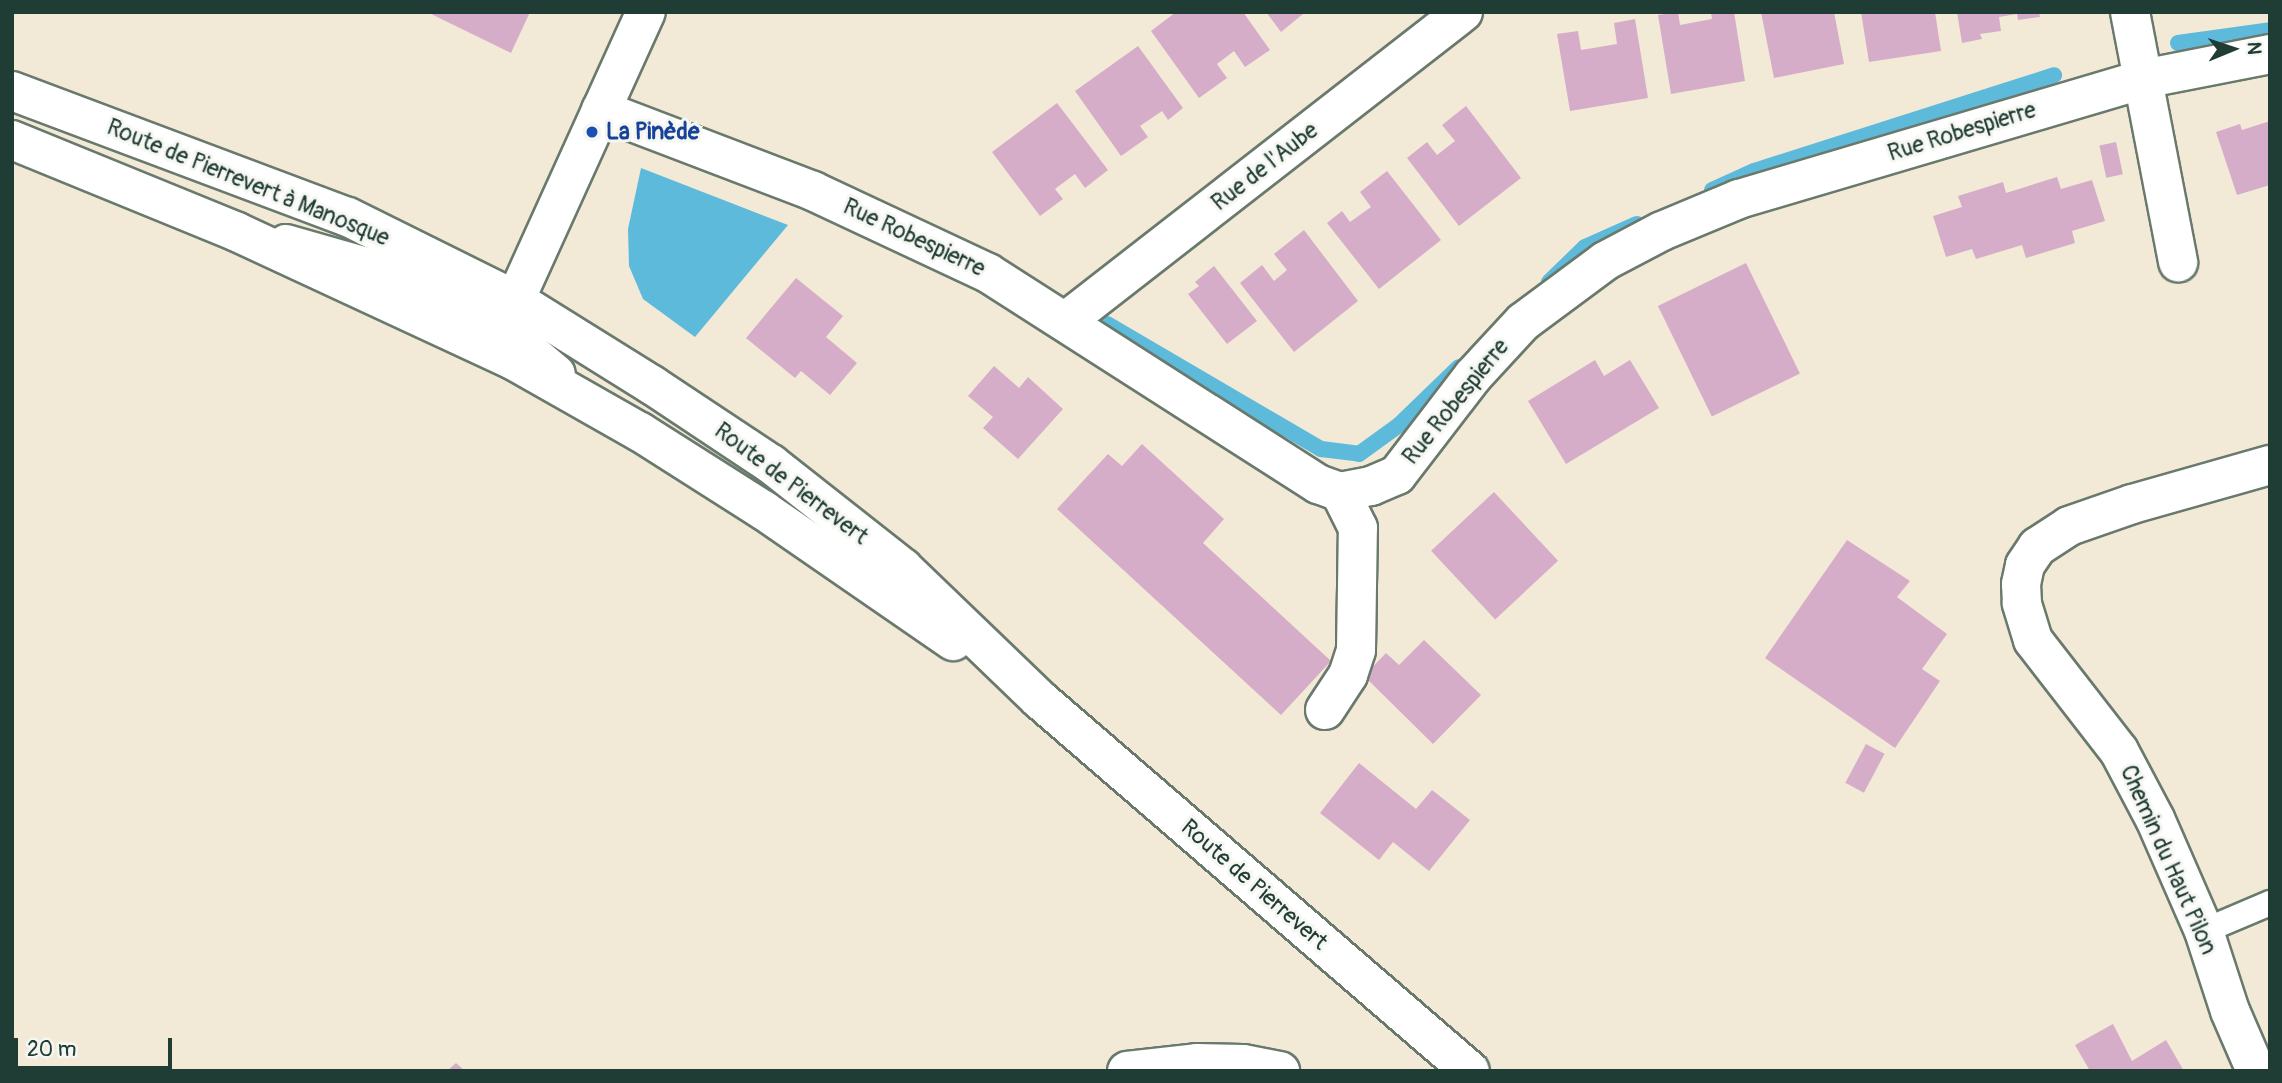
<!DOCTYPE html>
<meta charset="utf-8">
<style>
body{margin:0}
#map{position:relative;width:2282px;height:1083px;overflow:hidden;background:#f2ead7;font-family:Pangolin,sans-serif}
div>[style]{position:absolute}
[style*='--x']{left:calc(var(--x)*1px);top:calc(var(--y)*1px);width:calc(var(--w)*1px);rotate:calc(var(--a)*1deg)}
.water>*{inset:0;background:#5dbadb}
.stream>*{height:16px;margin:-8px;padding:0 8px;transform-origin:8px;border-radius:8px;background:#5dbadb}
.building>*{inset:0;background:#d6adc9;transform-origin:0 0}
.roads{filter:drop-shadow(2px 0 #697a6d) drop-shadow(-2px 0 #697a6d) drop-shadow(0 2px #697a6d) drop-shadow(0 -2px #697a6d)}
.service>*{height:24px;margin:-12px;padding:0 12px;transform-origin:12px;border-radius:12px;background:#fff}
.minor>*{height:38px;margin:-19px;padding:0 19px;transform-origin:19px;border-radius:19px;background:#fff}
.secondary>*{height:38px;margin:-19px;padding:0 19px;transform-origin:19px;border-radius:19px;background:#fff}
.dots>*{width:19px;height:19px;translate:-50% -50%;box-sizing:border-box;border:4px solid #f6f6f2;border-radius:50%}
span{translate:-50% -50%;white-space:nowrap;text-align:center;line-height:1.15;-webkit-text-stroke:6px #f6f6f2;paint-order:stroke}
.transit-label{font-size:23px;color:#164399;font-weight:700}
.left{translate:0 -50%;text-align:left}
.street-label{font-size:23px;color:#1f3d34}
.frame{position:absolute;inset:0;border:14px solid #1f3d34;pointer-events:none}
.north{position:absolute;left:2198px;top:14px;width:70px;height:70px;-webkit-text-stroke:5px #f6f6f2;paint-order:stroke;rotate:88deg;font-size:19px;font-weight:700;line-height:28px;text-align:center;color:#1f3d34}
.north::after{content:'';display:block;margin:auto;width:24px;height:32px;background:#1f3d34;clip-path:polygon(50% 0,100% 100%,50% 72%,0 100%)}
.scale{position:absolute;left:14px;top:1038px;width:158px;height:32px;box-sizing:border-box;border:4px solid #1f3d34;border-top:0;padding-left:9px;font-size:21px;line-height:24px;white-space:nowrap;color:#1f3d34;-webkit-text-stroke:5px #f6f6f2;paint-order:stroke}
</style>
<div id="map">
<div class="water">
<i style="clip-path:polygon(641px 168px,788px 225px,695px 337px,643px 299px,629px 266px,628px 229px)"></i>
</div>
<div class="stream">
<i style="--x:2178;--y:43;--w:93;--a:-8"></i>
<i style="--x:1712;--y:190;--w:46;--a:-24.3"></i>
<i style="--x:1754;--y:171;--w:315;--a:-17.7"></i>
<i style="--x:1549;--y:282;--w:50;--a:-44.2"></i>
<i style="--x:1585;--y:247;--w:57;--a:-23.9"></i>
<i style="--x:1107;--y:324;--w:248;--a:30.3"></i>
<i style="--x:1321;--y:449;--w:38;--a:7"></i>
<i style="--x:1359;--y:454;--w:49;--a:-35.9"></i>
<i style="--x:1399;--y:425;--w:83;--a:-44"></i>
</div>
<div class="building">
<i style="clip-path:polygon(427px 12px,530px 12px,511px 53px)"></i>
<i style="clip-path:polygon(1176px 12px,1243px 12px,1270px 50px,1245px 67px,1234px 51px,1217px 64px,1227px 78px,1199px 98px,1151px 31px)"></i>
<i style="clip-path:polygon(1266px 12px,1301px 12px,1303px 14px,1281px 32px)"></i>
<i style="clip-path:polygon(1678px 12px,1680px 25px,1712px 19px,1711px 12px,1734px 12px,1745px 81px,1671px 94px,1658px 15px)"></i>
<i style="clip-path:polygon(1761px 12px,1834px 12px,1844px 64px,1774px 78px)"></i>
<i style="clip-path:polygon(1861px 12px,1935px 12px,1941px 51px,1869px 62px)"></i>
<i style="clip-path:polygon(1957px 12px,2039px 12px,2040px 17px,2018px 20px,2017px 14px,1999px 17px,2001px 31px,1980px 34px,1982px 39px,1962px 43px)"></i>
<i style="clip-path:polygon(1635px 19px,1648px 98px,1570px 111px,1557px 34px,1578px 31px,1581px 50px,1617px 44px,1614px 23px)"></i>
<i style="clip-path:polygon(1138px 46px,1183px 108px,1168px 120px,1162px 111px,1140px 126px,1148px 137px,1121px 156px,1075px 91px)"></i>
<i style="clip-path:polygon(1057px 103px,1108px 170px,1085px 188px,1075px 174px,1055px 189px,1063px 199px,1040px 216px,992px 152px)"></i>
<i style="clip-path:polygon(1466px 106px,1521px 178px,1459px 226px,1407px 158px,1427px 142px,1437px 155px,1455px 141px,1442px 125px)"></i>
<i style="clip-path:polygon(2270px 121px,2270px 185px,2237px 195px,2216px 132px,2240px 124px,2242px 130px)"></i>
<i style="left:2116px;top:142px;width:33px;height:17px;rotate:78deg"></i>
<i style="clip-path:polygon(1387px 171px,1441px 240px,1379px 289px,1327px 223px,1342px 211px,1350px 222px,1371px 207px,1360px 192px)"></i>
<i style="clip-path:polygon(2057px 177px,2061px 189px,2092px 180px,2105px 221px,2072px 231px,2075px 243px,2026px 258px,2022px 245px,1976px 259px,1972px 249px,1946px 257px,1933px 216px,1962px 207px,1958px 196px,2003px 182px,2006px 193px)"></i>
<i style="clip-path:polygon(1304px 230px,1358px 301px,1294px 352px,1240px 283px,1262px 265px,1274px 281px,1287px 270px,1274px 254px)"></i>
<i style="left:1746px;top:263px;width:123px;height:98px;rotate:64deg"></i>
<i style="clip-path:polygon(1214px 266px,1257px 321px,1227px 344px,1188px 294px,1199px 286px,1195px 282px)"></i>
<i style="clip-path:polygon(796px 278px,843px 316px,826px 337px,857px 363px,830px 395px,801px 371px,795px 378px,746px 338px)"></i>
<i style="clip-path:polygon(1595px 360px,1604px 376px,1630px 360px,1659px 408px,1566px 464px,1528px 401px)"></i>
<i style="clip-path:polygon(994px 366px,1019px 388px,1028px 377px,1063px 409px,1018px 459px,983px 428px,993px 417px,968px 396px)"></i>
<i style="clip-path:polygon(1142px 444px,1224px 519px,1203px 543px,1331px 661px,1281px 715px,1057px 509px,1108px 454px,1122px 466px)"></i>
<i style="left:1494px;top:492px;width:94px;height:86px;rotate:47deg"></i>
<i style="clip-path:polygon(1847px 540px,1910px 581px,1897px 597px,1947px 634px,1922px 669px,1940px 681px,1895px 748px,1765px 658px)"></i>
<i style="clip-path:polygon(1424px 640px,1481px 695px,1433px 744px,1364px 676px,1386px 653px,1399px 665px)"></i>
<i style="left:1866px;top:744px;width:21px;height:44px;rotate:28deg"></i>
<i style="clip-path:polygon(1359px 763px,1416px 809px,1432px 790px,1470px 820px,1429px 871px,1393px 842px,1379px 860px,1320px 813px)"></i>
<i style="clip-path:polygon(2113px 1024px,2132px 1061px,2166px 1040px,2184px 1071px,2090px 1071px,2075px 1045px)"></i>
<i style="clip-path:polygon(456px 1063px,465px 1071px,447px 1071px)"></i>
</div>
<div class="roads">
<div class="service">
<i style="--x:2204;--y:931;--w:72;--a:-23"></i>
</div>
<div class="minor">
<i style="--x:2130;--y:12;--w:255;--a:79.1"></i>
<i style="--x:601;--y:110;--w:227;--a:20.9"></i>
<i style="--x:813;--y:191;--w:193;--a:25.1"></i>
<i style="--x:988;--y:273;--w:392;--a:32.6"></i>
<i style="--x:1318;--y:484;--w:23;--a:20"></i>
<i style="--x:1340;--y:492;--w:32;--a:-11"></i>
<i style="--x:1371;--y:486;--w:28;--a:-23"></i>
<i style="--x:1397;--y:475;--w:125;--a:-52.5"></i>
<i style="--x:1473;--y:376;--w:74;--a:-47.2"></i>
<i style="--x:1523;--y:322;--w:102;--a:-36.6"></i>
<i style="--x:1605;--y:261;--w:64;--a:-27.8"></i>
<i style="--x:1662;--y:231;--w:83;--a:-22.6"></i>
<i style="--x:1739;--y:199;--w:421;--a:-16.5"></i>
<i style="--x:2143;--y:79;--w:129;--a:-11.1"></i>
<i style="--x:286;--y:244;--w:112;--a:16"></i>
<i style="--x:394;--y:275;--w:121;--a:26.6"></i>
<i style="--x:502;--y:329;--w:70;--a:39.8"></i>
<i style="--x:1066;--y:321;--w:503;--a:-37.89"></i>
<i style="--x:502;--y:329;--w:348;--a:-65.6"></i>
<i style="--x:1325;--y:710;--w:42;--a:-56.7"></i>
<i style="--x:1348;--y:675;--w:26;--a:-72"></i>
<i style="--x:1356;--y:650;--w:122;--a:-89.1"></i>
<i style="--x:1358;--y:528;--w:40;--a:-116.6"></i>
<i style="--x:1127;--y:1071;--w:70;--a:-6.5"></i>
<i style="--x:1197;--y:1063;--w:46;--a:1.2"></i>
<i style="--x:1243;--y:1064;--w:38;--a:11"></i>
<i style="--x:2256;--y:1071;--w:65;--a:-113.4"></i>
<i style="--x:2230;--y:1011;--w:84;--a:-108"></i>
<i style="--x:2204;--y:931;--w:122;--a:-113.6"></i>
<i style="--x:2155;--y:819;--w:77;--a:-117.9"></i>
<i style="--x:2119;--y:751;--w:140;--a:-127.8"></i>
<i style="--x:2033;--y:640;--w:39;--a:-107"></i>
<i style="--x:2022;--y:603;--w:19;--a:-93"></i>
<i style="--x:2021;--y:584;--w:19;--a:-78"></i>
<i style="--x:2025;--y:565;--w:22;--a:-56"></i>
<i style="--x:2037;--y:547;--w:38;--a:-33"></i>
<i style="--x:2069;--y:526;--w:67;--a:-19.2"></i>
<i style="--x:2132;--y:504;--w:143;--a:-15.8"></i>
</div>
<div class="secondary">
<i style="--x:12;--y:91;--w:359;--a:20.6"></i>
<i style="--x:348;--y:217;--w:189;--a:26.4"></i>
<i style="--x:517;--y:301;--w:159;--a:31.9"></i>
<i style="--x:652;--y:385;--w:143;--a:33.6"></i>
<i style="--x:771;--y:464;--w:168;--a:38.2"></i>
<i style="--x:903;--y:568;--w:189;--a:43.9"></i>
<i style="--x:1039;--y:699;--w:569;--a:40.8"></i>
<i style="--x:12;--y:140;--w:243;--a:22.2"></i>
<i style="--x:237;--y:232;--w:304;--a:24.9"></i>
<i style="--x:513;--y:360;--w:146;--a:29.6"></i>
<i style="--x:640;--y:432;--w:146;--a:32.4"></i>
<i style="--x:763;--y:510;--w:231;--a:34.6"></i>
</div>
</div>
<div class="dots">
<i style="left:592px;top:132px;background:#1a4fb4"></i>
</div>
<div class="transit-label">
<span class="left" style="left:606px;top:132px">La Pinède</span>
</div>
<div class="street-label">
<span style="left:1962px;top:132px;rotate:-17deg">Rue Robespierre</span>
<span style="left:1265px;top:167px;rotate:-38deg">Rue de l'Aube</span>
<span style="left:248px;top:183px;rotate:22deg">Route de Pierrevert à Manosque</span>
<span style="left:914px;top:238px;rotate:25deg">Rue Robespierre</span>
<span style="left:1456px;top:402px;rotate:-51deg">Rue Robespierre</span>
<span style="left:791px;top:484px;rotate:37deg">Route de Pierrevert</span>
<span style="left:2168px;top:860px;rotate:66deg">Chemin du Haut Pilon</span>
<span style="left:1254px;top:885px;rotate:41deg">Route de Pierrevert</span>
</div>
<div class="frame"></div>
<div class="north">N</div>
<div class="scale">20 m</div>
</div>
